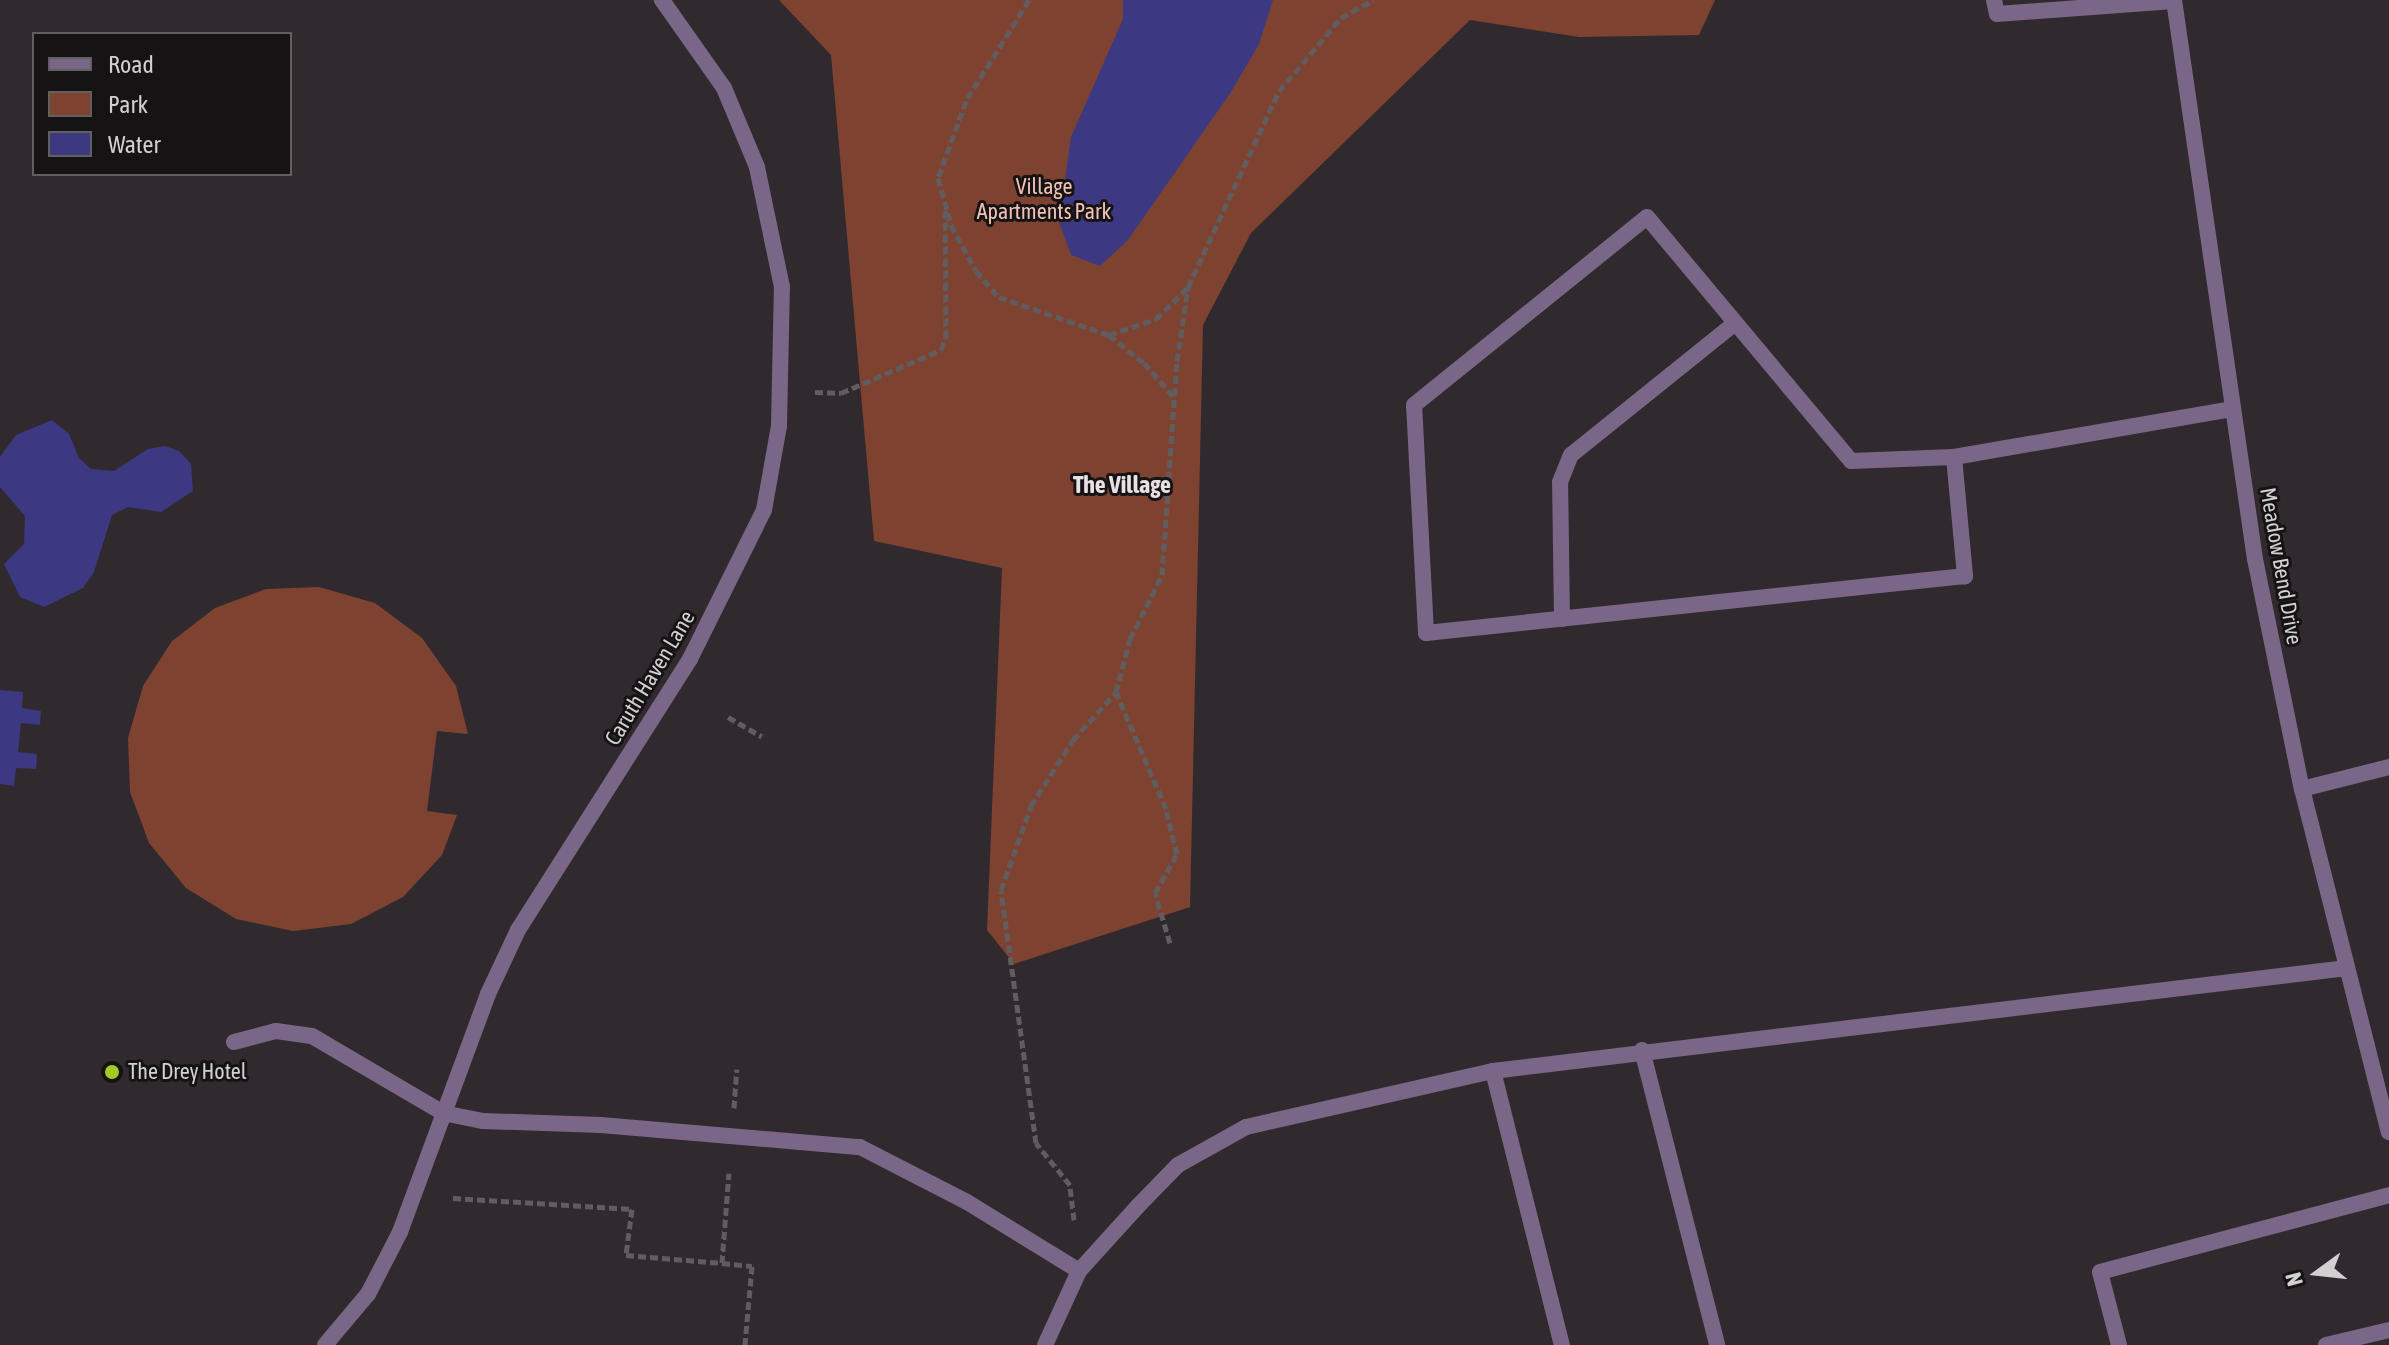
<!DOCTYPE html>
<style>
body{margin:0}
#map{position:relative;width:2389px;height:1345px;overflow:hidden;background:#302a2e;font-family:"Asap Condensed",sans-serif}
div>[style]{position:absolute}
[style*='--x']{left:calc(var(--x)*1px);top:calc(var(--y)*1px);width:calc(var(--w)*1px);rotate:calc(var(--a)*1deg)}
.green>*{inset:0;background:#7e4231}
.water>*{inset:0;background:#3d3882}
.path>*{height:5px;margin-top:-2.5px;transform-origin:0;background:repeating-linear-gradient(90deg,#615c5f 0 8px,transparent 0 12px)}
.lane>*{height:16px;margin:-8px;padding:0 8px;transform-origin:8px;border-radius:8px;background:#7a6788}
.street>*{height:16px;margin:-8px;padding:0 8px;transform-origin:8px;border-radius:8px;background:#7a6788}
.dots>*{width:22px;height:22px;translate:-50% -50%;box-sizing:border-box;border:4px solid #161315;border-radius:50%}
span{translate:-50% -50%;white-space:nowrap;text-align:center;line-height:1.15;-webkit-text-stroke:6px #161315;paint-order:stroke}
.park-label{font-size:22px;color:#f2c1b3}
.street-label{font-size:22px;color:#d4d0d2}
.poi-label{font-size:22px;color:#d4d0d2}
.left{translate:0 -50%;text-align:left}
.neighbourhood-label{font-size:24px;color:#e9e1e6;font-weight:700}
.legend{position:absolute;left:32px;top:32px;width:260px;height:144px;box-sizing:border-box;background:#161315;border:2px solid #625f61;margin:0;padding:10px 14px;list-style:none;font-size:24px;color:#d4d0d2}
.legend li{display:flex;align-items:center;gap:16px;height:40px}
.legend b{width:40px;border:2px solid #625f61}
.north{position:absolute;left:2277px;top:1233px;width:80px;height:80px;-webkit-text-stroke:6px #161315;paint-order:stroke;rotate:255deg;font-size:22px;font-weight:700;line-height:32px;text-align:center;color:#d4d0d2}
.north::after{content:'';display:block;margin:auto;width:28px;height:36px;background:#d4d0d2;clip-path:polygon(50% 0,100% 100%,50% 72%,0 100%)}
</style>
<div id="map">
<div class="green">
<i style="clip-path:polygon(779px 0,1715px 0,1699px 35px,1579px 37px,1470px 20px,1251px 233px,1203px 325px,1190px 907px,1014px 964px,987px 930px,1002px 568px,874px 541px,831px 55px)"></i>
<i style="clip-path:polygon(319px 587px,375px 603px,422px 638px,456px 686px,468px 734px,437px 731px,427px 811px,457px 815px,442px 855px,403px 897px,351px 924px,293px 931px,236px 919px,186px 888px,149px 843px,130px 792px,128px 738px,143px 686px,172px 641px,215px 608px,266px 589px)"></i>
</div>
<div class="water">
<i style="clip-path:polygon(1123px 0,1273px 0,1259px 44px,1231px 92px,1128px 240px,1100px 266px,1071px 255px,1059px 222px,1071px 137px,1123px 19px)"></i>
<i style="clip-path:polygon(52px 420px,69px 434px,79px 458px,91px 469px,114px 471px,148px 449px,165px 446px,179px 451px,191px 464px,193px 491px,161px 512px,128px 507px,112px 515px,94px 572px,83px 588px,44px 607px,20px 597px,4px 564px,24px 544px,25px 516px,0 487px,0 457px,16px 435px)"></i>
<i style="clip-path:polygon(0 690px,23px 692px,22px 708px,41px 711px,40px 725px,21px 723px,18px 752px,37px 754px,36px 769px,16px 768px,14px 786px,0 784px)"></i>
</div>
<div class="path">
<i style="--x:1029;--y:0;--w:119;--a:122"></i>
<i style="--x:966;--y:101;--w:82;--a:110"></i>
<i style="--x:938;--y:178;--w:49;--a:74.5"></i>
<i style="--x:951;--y:225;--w:52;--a:61.5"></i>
<i style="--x:976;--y:271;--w:35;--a:49"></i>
<i style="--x:999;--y:297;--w:116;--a:19.1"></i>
<i style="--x:1109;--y:335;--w:50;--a:-18.8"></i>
<i style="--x:1156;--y:319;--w:45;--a:-45"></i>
<i style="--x:1188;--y:287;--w:216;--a:-65.1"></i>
<i style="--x:1279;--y:91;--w:96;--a:-49.7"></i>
<i style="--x:1341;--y:18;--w:37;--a:-29"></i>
<i style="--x:1109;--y:335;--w:45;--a:38.7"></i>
<i style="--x:1144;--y:363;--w:45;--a:48.6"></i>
<i style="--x:815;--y:392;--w:26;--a:2"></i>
<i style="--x:841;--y:393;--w:109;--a:-23.3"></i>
<i style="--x:941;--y:350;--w:13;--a:-67"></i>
<i style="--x:946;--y:338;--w:131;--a:-90.4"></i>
<i style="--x:728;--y:717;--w:39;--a:30"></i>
<i style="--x:1170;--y:943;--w:52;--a:-106.7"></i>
<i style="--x:1155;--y:893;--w:45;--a:-60.6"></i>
<i style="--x:1177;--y:854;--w:46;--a:-103.7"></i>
<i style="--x:1166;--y:809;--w:127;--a:-113.1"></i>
<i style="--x:1116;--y:692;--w:55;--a:-75.2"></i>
<i style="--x:1130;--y:639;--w:72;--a:-63.4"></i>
<i style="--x:1162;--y:575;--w:215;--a:-86"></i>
<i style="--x:1177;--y:361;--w:75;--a:-81.5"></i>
<i style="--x:734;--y:1108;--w:39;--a:-86"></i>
<i style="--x:453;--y:1198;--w:179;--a:3.5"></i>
<i style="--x:632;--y:1209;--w:46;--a:97.4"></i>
<i style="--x:626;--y:1255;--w:96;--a:4.8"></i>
<i style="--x:722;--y:1263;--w:90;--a:-85.6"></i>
<i style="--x:1074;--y:1220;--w:35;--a:-97"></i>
<i style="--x:1070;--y:1185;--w:54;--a:-129"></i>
<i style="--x:1036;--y:1143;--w:255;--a:-97.9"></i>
<i style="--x:1001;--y:890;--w:89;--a:-70.3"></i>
<i style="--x:1031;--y:806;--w:78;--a:-57.5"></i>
<i style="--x:1073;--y:740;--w:64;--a:-48.1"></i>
<i style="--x:722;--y:1263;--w:30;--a:6"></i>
<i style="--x:752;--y:1266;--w:79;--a:95.1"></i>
</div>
<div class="lane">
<i style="--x:1994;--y:0;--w:14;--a:78"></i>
<i style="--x:1997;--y:14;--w:177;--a:-4.2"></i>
<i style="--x:1954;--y:457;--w:120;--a:84.7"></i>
<i style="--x:1965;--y:576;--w:542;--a:173.96"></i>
<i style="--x:1426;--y:633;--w:228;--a:-93"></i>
<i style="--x:1414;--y:405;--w:299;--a:-38.9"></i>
<i style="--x:1647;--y:217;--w:318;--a:50.1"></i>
<i style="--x:1851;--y:461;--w:103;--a:-2.2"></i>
<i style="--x:1954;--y:457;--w:283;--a:-9.8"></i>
<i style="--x:1562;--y:619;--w:137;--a:-90.8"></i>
<i style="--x:1560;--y:482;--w:29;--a:-68"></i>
<i style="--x:1571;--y:455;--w:211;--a:-38.8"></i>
<i style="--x:2302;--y:789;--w:90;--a:-14.2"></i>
<i style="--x:234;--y:1042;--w:43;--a:-14.7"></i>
<i style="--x:276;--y:1031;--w:36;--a:8"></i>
<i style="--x:312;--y:1036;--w:152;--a:30.4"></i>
<i style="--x:443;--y:1113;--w:41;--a:11.3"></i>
<i style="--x:483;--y:1121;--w:118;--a:1.9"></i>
<i style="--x:601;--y:1125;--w:260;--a:4.9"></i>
<i style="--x:860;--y:1147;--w:120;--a:27.2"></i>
<i style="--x:967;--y:1202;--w:132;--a:31.6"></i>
<i style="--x:1642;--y:1050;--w:304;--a:75.7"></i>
<i style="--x:1493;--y:1071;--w:283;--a:75.9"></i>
<i style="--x:1045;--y:1345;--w:81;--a:-65.3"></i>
<i style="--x:1079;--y:1271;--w:88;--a:-47.8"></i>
<i style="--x:1138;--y:1206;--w:57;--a:-45.7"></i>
<i style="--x:1178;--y:1165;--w:78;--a:-29.2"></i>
<i style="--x:1246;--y:1127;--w:253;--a:-12.8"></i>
<i style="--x:1493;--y:1071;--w:860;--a:-6.88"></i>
<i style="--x:2119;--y:1345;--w:75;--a:-104.6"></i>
<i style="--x:2100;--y:1272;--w:299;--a:-14.9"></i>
<i style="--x:2326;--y:1345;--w:65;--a:-13.4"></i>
</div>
<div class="street">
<i style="--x:2174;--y:0;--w:565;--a:81.76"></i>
<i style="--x:2255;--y:559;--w:235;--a:78.5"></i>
<i style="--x:2302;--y:789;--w:354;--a:75.8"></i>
<i style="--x:325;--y:1345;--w:67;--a:-49.9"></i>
<i style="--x:368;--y:1294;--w:70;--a:-62.7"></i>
<i style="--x:400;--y:1232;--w:254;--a:-69.7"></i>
<i style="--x:488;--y:994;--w:71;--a:-64.9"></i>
<i style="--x:518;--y:930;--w:321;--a:-57.6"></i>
<i style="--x:690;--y:659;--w:166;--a:-63.6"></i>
<i style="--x:764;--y:510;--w:85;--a:-79.9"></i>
<i style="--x:779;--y:426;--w:139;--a:-88.8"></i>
<i style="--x:782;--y:287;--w:123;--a:-101.8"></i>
<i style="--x:757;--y:167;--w:86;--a:-112.7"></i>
<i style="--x:724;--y:88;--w:108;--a:-125.2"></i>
</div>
<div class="dots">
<i style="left:112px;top:1072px;background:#a3c927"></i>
</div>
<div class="park-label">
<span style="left:1044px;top:199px">Village<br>Apartments Park</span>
</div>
<div class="street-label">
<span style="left:2281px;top:566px;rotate:80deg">Meadow Bend Drive</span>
<span style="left:650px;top:678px;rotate:-59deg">Caruth Haven Lane</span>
</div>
<div class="poi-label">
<span class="left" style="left:128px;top:1072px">The Drey Hotel</span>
</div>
<div class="neighbourhood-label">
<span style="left:1122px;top:485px">The Village</span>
</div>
<ul class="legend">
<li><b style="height:10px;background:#7a6788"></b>Road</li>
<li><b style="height:22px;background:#7e4231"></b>Park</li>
<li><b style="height:22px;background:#3d3882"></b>Water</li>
</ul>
<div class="north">N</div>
</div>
